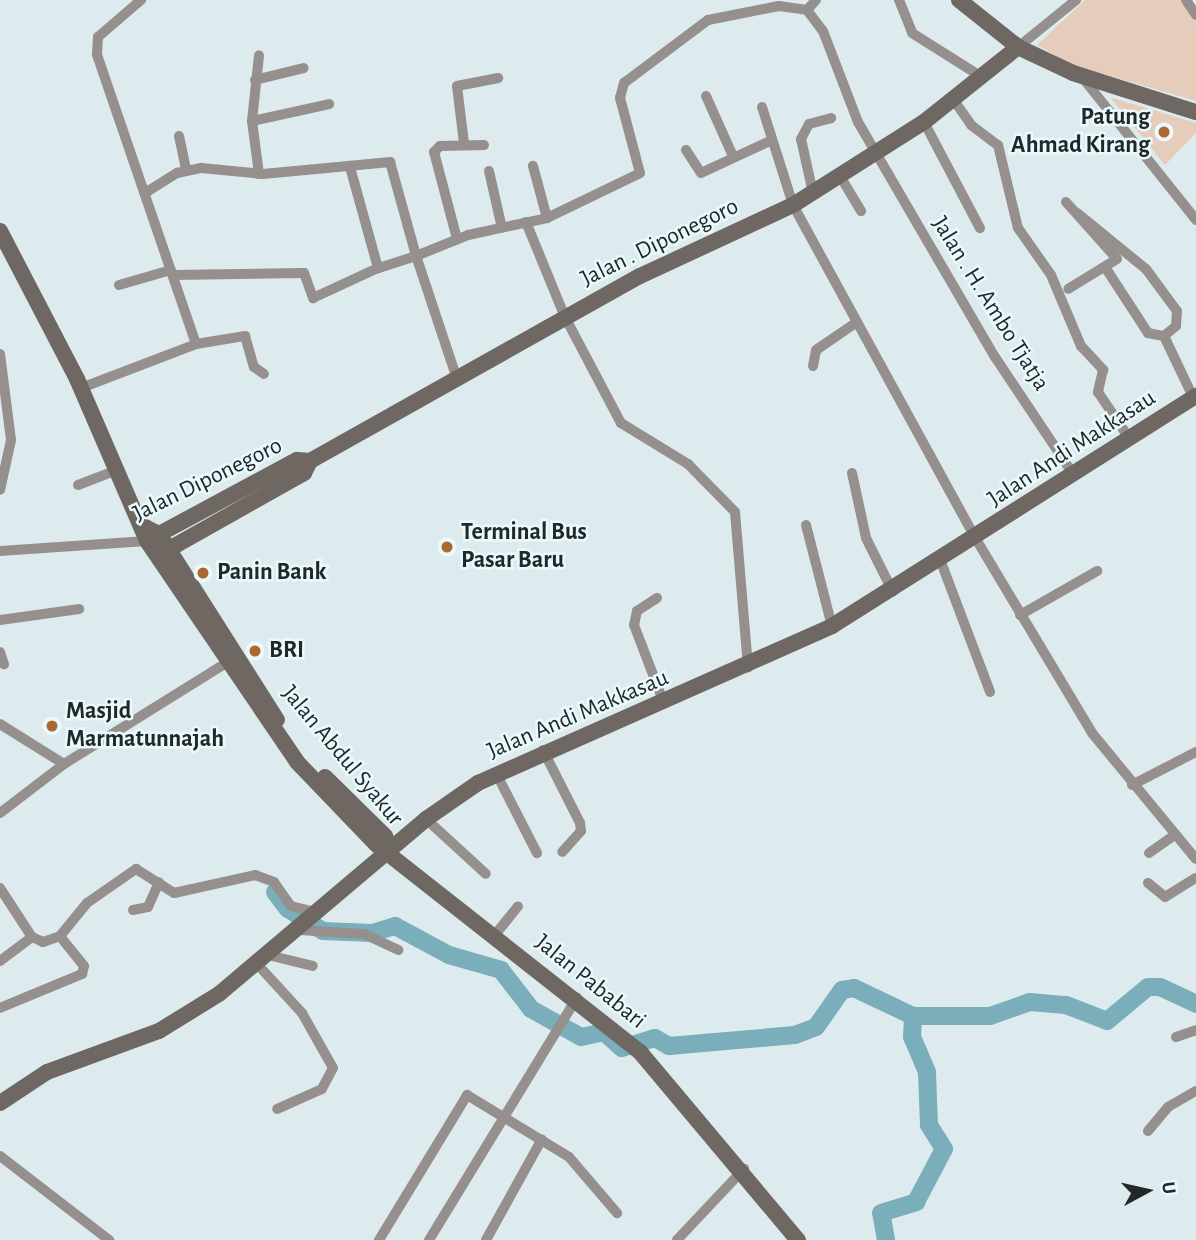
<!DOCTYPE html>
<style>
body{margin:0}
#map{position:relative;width:1196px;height:1240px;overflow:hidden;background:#ddebef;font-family:"Alegreya Sans",sans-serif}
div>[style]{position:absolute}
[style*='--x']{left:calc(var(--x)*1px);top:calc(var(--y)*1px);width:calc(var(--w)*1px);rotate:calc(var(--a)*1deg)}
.green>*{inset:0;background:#e6ccba}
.river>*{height:18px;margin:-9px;padding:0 9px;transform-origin:9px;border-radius:9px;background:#7aaebb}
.street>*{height:10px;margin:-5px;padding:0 5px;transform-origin:5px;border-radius:5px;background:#95908d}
.secondary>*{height:16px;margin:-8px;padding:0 8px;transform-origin:8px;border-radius:8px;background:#6e6762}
.dots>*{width:19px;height:19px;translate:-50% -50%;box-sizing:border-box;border:4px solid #eaf9fc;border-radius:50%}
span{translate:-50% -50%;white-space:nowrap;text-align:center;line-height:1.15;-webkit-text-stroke:5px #eaf9fc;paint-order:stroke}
.poi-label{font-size:24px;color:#222729;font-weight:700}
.right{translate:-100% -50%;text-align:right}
.left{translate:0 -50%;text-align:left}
.street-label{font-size:24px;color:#222729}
.north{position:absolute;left:1112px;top:1156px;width:70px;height:70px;-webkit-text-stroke:5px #eaf9fc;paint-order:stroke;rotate:82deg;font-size:19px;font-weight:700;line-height:28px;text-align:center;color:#222729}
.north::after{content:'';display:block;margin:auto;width:24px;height:32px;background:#222729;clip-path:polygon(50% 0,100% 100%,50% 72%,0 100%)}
</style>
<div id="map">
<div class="green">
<i style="clip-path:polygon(1085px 0,1182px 0,1196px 21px,1196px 101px,1073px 65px,1037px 45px)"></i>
<i style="clip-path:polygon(1110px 97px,1196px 123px,1196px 133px,1165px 165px)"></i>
</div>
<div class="river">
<i style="--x:275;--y:892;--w:21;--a:53"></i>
<i style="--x:288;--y:909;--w:41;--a:32.2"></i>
<i style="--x:323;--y:931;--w:49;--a:2.3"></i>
<i style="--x:372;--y:933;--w:24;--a:-17"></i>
<i style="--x:395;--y:926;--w:61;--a:28.2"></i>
<i style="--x:449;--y:955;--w:54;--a:16.1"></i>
<i style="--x:501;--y:970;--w:49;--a:52.4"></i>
<i style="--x:531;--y:1009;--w:57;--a:29.2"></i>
<i style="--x:581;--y:1037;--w:24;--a:-12"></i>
<i style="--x:604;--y:1032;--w:24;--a:42"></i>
<i style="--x:622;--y:1048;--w:34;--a:-17"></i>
<i style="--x:655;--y:1038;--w:16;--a:30"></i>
<i style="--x:669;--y:1046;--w:126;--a:-5"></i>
<i style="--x:795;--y:1035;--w:22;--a:-21"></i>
<i style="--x:816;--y:1027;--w:45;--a:-54.9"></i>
<i style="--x:842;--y:990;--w:12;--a:-9"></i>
<i style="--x:854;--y:988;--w:65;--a:25.4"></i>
<i style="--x:913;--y:1016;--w:77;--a:0"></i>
<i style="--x:990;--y:1016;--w:42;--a:-19.3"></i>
<i style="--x:1030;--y:1002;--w:36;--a:5"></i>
<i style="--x:1066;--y:1005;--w:44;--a:21.3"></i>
<i style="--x:1107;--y:1021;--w:53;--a:-39.7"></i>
<i style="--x:1148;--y:987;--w:12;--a:0"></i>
<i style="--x:1160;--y:987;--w:40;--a:25"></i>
<i style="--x:886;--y:1240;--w:27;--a:-100"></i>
<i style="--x:881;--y:1213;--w:37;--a:-17"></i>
<i style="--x:916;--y:1202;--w:60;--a:-62.2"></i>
<i style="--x:944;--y:1149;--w:28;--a:-122"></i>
<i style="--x:929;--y:1125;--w:53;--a:-92.2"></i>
<i style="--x:927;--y:1072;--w:38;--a:-113"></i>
<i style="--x:912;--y:1037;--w:21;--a:-87"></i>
</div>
<div class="street">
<i style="--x:816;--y:0;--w:13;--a:132"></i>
<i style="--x:807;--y:10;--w:26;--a:53"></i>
<i style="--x:823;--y:31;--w:97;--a:69"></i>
<i style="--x:858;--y:122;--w:272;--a:59.8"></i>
<i style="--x:995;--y:357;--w:141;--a:56.3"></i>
<i style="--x:899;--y:0;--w:35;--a:68"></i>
<i style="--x:912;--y:33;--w:83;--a:32.2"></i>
<i style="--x:1186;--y:0;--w:18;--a:56"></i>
<i style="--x:1018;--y:47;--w:75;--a:-39"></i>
<i style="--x:1082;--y:77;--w:183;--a:51.4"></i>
<i style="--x:255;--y:80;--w:50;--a:-13.8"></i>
<i style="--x:706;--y:96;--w:66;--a:65.8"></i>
<i style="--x:953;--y:99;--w:32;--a:55"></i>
<i style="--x:971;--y:125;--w:34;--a:37"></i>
<i style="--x:998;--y:145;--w:85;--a:76.5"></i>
<i style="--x:1018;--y:228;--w:57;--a:54.9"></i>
<i style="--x:1051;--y:275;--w:77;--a:67.1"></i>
<i style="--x:1081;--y:346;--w:33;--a:47"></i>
<i style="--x:1103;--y:370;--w:23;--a:103"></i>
<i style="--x:1098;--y:392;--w:55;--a:56"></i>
<i style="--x:762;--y:107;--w:103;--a:72.4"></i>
<i style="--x:793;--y:205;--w:381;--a:61.3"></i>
<i style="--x:976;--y:539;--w:226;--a:59.1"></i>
<i style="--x:1092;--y:733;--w:163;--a:50.5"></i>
<i style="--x:252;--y:121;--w:66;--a:-83.9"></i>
<i style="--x:924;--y:122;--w:120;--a:62.2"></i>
<i style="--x:179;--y:136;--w:35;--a:78"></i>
<i style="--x:464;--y:143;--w:57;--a:-97"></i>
<i style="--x:457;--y:86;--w:42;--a:-11"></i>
<i style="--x:686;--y:150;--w:27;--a:57"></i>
<i style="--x:701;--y:173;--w:76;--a:-24.9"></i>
<i style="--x:489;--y:171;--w:58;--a:77.2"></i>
<i style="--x:259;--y:174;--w:53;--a:-97.5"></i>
<i style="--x:252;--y:121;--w:79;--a:-12.4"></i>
<i style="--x:840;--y:176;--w:41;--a:59"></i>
<i style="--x:145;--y:193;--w:38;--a:-32"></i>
<i style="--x:177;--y:173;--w:25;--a:-12"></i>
<i style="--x:201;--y:168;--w:62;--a:5.5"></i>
<i style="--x:263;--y:174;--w:128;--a:-5.4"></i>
<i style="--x:390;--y:162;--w:98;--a:74.5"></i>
<i style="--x:416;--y:256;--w:40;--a:162"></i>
<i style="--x:813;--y:193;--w:55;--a:-102.5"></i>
<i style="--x:801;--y:139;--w:17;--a:-62"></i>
<i style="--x:809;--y:124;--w:23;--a:-15"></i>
<i style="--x:1066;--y:202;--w:76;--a:48.2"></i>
<i style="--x:1117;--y:259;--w:57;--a:148.5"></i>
<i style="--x:1077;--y:213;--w:89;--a:39.1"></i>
<i style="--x:1146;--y:269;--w:52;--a:53.6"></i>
<i style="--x:1177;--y:311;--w:15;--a:94"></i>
<i style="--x:1176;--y:326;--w:16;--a:140"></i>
<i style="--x:1164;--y:336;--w:68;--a:64.6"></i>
<i style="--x:547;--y:218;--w:103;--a:-25.8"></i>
<i style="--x:640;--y:173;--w:78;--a:-104.9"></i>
<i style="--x:620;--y:98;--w:16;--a:-75"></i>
<i style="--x:624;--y:83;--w:105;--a:-36.9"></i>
<i style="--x:708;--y:20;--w:72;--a:-11.2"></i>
<i style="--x:779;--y:6;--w:28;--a:8"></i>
<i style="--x:526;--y:222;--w:103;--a:67.7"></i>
<i style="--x:565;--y:317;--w:120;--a:62.2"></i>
<i style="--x:621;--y:423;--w:79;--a:31.5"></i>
<i style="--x:688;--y:464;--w:67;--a:45.6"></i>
<i style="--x:735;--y:512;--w:156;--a:85.2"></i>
<i style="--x:457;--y:239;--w:90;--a:-104.8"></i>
<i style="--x:434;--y:152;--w:8;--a:-45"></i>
<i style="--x:440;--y:146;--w:44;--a:-1.3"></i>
<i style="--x:1105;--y:267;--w:79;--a:56.9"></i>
<i style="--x:1148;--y:333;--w:16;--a:11"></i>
<i style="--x:173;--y:275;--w:131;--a:-0.9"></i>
<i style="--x:304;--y:273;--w:27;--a:70"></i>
<i style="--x:313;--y:298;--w:72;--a:-24.8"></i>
<i style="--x:378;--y:268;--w:105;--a:-105.5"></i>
<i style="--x:119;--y:285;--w:54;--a:-16.1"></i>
<i style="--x:196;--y:344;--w:50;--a:-9.3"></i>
<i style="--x:245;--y:336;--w:32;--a:74"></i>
<i style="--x:254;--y:367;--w:12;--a:35"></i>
<i style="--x:0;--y:354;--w:87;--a:82.7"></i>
<i style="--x:11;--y:440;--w:51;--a:102.4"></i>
<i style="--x:813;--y:366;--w:16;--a:-79"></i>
<i style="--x:816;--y:350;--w:46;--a:-34.4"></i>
<i style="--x:456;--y:376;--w:126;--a:-108.4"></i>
<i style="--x:416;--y:256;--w:56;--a:-22"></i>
<i style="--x:468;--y:235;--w:81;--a:-12.1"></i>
<i style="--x:547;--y:218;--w:54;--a:-105.1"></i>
<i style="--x:81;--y:388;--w:123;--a:-20.9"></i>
<i style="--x:196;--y:344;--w:305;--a:-108.9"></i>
<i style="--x:97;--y:55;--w:18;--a:-87"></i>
<i style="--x:98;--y:37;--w:57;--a:-40.7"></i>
<i style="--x:852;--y:473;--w:66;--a:77.8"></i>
<i style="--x:866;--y:538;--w:60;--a:63.4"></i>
<i style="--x:78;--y:485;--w:40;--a:-21"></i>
<i style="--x:806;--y:525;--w:104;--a:75.6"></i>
<i style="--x:0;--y:551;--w:147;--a:-3.9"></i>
<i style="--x:941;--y:562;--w:139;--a:69.3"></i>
<i style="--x:657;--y:598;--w:24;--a:147"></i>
<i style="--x:637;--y:611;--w:14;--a:102"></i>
<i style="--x:634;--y:625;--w:84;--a:69"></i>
<i style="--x:1020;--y:615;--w:89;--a:-29.7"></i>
<i style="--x:0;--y:620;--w:80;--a:-7.9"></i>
<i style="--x:0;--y:652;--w:13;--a:72"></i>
<i style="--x:0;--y:724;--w:75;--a:32"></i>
<i style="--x:543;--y:750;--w:82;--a:63.1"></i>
<i style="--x:580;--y:823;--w:8;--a:83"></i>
<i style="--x:581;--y:831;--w:28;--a:132"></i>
<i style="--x:496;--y:773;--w:90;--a:62.9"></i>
<i style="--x:1132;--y:785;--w:72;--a:-27.3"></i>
<i style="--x:0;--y:813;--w:81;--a:-37.4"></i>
<i style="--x:64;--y:764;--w:200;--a:-31.9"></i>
<i style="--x:426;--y:819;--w:81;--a:42.5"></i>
<i style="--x:1149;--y:853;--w:32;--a:-35"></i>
<i style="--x:1148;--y:883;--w:22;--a:39"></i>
<i style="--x:1165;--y:897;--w:36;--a:-32"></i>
<i style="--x:0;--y:888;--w:59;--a:56.9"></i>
<i style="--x:133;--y:910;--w:15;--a:-11"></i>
<i style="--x:148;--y:907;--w:27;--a:-66"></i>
<i style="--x:300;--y:930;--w:64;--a:3.6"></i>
<i style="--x:364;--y:934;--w:38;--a:25"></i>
<i style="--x:494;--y:936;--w:38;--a:-51"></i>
<i style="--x:268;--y:955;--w:46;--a:13.7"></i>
<i style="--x:0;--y:961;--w:40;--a:-37"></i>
<i style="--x:32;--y:937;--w:12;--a:24"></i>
<i style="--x:43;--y:942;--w:18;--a:-19"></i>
<i style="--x:60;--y:936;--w:43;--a:-50.7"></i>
<i style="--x:87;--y:903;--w:60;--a:-34.8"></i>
<i style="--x:136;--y:869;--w:45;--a:32.3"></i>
<i style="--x:174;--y:893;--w:83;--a:-12.5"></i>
<i style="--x:255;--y:875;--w:20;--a:20"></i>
<i style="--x:274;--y:882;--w:29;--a:55"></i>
<i style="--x:291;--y:906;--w:25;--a:14"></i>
<i style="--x:257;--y:964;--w:67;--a:47.4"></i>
<i style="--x:302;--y:1013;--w:63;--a:60.6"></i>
<i style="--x:333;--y:1068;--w:24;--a:118"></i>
<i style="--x:322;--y:1089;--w:49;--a:156"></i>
<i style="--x:0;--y:1008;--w:89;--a:-22.5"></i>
<i style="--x:82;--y:974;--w:8;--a:-76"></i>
<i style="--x:84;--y:966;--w:38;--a:-129"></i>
<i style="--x:1176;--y:1037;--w:21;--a:-19"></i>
<i style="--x:1148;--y:1131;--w:31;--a:-50"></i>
<i style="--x:1168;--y:1107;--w:32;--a:-30"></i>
<i style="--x:0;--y:1156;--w:138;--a:37.6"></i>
<i style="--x:379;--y:1240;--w:170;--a:-58.7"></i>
<i style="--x:467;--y:1095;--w:119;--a:31.3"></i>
<i style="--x:569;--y:1157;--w:74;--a:49.4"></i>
<i style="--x:429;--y:1240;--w:284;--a:-58.6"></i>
<i style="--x:486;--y:1240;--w:115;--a:-61"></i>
<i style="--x:677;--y:1240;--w:98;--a:-46.7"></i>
</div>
<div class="secondary">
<i style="--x:959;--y:0;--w:75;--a:38.5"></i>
<i style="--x:1018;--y:47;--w:61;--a:25.3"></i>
<i style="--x:1073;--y:73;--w:129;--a:17.6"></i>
<i style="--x:0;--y:231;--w:167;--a:62.5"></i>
<i style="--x:77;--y:379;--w:176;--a:66.6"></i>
<i style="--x:147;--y:541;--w:267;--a:55.8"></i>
<i style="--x:297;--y:762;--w:115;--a:46.1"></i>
<i style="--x:377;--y:845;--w:335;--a:38.2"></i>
<i style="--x:640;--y:1052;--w:246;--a:50"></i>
<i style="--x:310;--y:461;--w:378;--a:-29.3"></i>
<i style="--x:640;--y:276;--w:169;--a:-24.9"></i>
<i style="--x:793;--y:205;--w:155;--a:-32.4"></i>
<i style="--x:924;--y:122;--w:120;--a:-38.6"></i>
<i style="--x:145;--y:527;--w:16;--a:27"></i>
<i style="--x:159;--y:534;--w:220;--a:57.6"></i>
<i style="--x:150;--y:539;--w:167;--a:-28.3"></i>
<i style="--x:297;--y:460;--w:13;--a:4"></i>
<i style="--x:162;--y:553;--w:163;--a:-29.4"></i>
<i style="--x:304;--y:473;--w:13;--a:-63"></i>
<i style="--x:325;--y:777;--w:84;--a:44.5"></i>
<i style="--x:385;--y:836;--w:15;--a:70"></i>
<i style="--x:0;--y:1103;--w:56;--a:-33.4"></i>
<i style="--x:47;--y:1072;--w:119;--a:-20.1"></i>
<i style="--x:159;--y:1031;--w:70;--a:-31.7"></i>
<i style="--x:219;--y:994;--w:271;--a:-40.2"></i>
<i style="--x:426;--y:819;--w:63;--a:-34.7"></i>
<i style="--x:478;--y:783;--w:387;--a:-23.9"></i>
<i style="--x:832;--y:626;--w:431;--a:-32.3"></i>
</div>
<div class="dots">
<i style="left:1164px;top:132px;background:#aa6833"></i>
<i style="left:447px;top:547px;background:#aa6833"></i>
<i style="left:203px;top:573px;background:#aa6833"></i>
<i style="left:255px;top:651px;background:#aa6833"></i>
<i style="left:52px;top:726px;background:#aa6833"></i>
</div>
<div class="poi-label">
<span class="right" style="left:1150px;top:132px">Patung<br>Ahmad Kirang</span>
<span class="left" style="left:461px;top:547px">Terminal Bus<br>Pasar Baru</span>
<span class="left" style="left:217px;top:573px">Panin Bank</span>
<span class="left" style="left:269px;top:651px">BRI</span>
<span class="left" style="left:66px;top:726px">Masjid<br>Marmatunnajah</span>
</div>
<div class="street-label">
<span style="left:660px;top:243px;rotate:-26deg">Jalan . Diponegoro</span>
<span style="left:990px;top:304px;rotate:58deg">Jalan . H. Ambo Tjatja</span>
<span style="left:1072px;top:449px;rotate:-33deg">Jalan Andi Makkasau</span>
<span style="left:208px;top:480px;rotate:-26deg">Jalan Diponegoro</span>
<span style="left:578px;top:715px;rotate:-23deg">Jalan Andi Makkasau</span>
<span style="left:342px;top:756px;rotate:50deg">Jalan Abdul Syakur</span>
<span style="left:590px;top:982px;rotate:39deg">Jalan Pababari</span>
</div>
<div class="north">U</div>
</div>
